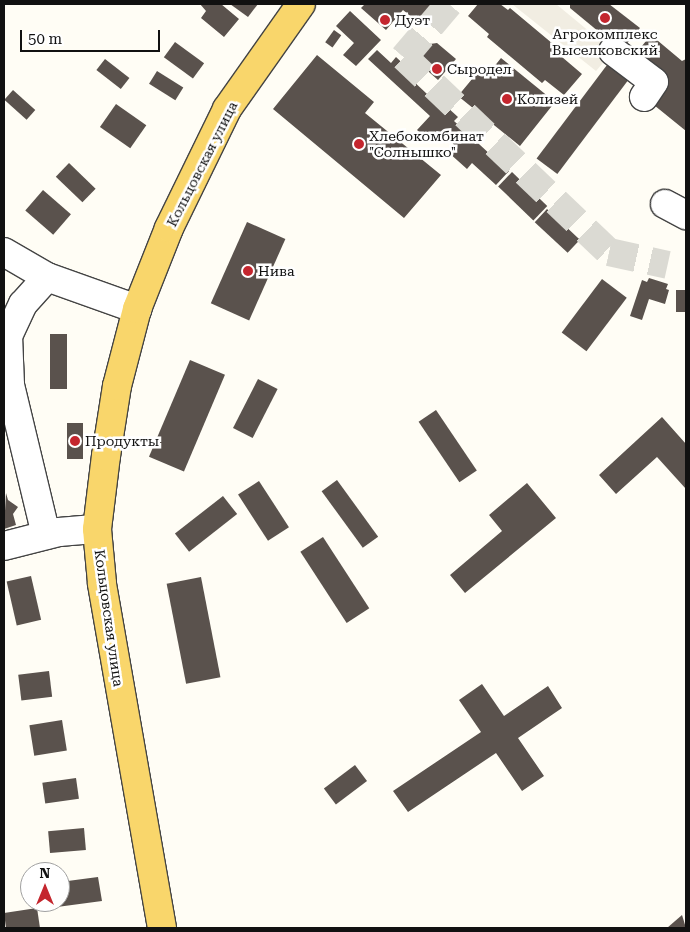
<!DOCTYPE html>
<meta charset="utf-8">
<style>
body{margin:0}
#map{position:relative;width:690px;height:932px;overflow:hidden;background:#fffdf5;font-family:"Roboto Serif",serif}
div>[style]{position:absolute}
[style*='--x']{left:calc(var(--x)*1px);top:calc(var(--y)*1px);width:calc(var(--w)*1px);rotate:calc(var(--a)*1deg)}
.plaza>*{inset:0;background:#f1ede2}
.building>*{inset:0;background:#5a524d;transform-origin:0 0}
.minor-tunnel>*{height:28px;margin-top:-14px;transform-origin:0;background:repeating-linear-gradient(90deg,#dbdad3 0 28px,transparent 0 42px)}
.roads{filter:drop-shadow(1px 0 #444) drop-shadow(-1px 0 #444) drop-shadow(0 1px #444) drop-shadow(0 -1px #444)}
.minor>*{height:28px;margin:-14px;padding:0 14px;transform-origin:14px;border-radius:14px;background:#fff}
.major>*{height:28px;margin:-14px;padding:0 14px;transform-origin:14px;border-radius:14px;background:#f9d66b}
.dots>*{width:14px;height:14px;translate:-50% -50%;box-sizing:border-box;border:2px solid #fff;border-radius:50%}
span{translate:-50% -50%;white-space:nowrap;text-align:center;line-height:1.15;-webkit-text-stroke:5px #fff;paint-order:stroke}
.poi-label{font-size:14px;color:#111}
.left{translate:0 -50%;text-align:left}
.street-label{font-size:14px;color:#111}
.frame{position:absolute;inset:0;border:5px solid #111;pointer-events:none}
.north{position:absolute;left:20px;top:862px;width:50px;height:50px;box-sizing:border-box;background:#fff;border:1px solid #a0a0a0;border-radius:50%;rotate:0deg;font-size:14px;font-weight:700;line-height:20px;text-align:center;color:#111}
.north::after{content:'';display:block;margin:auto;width:18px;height:22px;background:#c4262e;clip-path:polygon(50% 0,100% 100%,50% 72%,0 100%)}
.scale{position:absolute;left:20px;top:30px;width:140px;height:22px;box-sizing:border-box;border:2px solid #111;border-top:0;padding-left:6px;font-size:15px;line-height:18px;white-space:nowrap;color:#111;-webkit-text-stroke:4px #fff;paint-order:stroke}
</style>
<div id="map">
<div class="plaza">
<i style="clip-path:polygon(512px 4px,556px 4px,613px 51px,596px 71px)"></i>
</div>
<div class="building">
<i style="clip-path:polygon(200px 4px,221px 4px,239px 19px,224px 37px,201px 18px,206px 11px)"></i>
<i style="clip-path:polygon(230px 4px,258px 4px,248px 17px)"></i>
<i style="clip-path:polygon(365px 4px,437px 4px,420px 24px,403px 10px,386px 30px,361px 8px)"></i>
<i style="clip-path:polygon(478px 4px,500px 4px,508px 10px,510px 8px,565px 54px,562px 57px,582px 74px,564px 95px,545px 80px,542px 83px,487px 37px,489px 34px,468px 16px)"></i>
<i style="clip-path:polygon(570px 4px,609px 4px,640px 28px,624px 47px,616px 46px,570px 8px)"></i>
<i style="clip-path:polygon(350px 11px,381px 40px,356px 66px,343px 55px,354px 43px,336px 26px)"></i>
<i style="left:334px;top:30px;width:9px;height:15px;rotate:36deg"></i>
<i style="clip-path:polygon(651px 35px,682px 61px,686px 59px,686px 131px,649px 101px,632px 58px)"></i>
<i style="left:175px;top:42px;width:36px;height:19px;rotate:36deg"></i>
<i style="clip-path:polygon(437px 43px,456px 59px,438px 80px,412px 57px,423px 45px)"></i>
<i style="clip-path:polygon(377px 50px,391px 63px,396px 57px,414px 74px,410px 78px,444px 110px,447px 107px,458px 117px,454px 121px,492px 156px,494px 153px,505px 164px,503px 166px,509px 171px,496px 185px,472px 163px,467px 169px,448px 152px,454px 145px,444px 130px,437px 138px,433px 134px,427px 139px,417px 130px,430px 116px,368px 59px)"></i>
<i style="clip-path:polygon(317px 55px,374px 102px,365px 113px,441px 175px,404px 218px,273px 109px)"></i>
<i style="left:613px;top:57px;width:26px;height:127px;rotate:37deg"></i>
<i style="clip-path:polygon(501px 58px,555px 102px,520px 146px,458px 96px,482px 67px,489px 73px)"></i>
<i style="left:105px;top:59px;width:31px;height:14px;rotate:38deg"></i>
<i style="left:157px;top:71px;width:31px;height:15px;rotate:32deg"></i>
<i style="left:13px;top:90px;width:30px;height:13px;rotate:42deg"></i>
<i style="left:116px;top:104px;width:37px;height:28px;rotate:35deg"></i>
<i style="left:69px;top:163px;width:37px;height:19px;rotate:44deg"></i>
<i style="left:512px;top:172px;width:49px;height:20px;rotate:44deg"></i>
<i style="left:43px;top:190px;width:37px;height:27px;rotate:41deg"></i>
<i style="left:547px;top:209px;width:45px;height:18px;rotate:43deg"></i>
<i style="left:247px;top:222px;width:42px;height:89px;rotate:24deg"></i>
<i style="clip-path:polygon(649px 278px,668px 284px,666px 289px,669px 290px,665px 304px,649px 299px,642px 320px,630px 316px,642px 280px,647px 282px)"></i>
<i style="left:602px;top:279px;width:31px;height:67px;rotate:37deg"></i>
<i style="left:676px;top:290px;width:10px;height:22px"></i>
<i style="left:50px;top:334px;width:17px;height:55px"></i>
<i style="left:190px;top:360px;width:38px;height:105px;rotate:23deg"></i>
<i style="left:258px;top:379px;width:22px;height:55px;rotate:27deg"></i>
<i style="left:436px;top:410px;width:73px;height:21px;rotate:56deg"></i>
<i style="clip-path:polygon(662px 417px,686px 444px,686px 489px,657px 457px,616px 494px,599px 475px)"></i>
<i style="left:83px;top:423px;width:36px;height:16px;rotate:90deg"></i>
<i style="left:337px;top:480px;width:70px;height:19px;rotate:54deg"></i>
<i style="left:259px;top:481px;width:55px;height:25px;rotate:57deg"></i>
<i style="clip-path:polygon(527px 483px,556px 518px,465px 593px,450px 575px,502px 531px,489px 515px)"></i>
<i style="clip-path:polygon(6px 493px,8px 500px,18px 507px,13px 514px,16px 525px,4px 529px)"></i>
<i style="left:223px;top:496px;width:23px;height:61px;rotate:52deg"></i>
<i style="left:323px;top:537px;width:85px;height:27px;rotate:57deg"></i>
<i style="left:31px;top:576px;width:45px;height:25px;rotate:77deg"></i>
<i style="left:201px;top:577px;width:102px;height:35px;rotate:79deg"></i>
<i style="left:49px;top:671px;width:26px;height:31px;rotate:83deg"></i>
<i style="clip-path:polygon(482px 684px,504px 716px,548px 686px,562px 708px,518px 738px,544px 776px,522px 791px,496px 753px,408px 812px,393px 791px,481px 732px,459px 700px)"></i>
<i style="left:62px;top:720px;width:31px;height:33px;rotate:81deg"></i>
<i style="left:355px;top:765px;width:20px;height:39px;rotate:53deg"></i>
<i style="left:76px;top:778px;width:21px;height:34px;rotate:82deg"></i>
<i style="left:84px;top:828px;width:22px;height:36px;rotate:85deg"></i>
<i style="clip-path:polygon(98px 877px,102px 901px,57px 907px,56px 902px,60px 902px,60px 882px)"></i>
<i style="clip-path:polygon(37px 908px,40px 928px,6px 928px,4px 913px)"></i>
<i style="clip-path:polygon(682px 915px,686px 928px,667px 928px)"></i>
</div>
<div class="minor-tunnel">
<i style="--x:449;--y:4;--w:70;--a:130.3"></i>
<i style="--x:404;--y:57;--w:283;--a:43.6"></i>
<i style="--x:609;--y:252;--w:60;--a:12.4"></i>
</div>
<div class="roads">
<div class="minor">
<i style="--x:613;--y:51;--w:51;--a:37.1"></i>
<i style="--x:654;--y:82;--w:18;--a:124"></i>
<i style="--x:665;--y:204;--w:24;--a:28"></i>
<i style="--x:4;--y:252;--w:50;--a:30.2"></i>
<i style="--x:47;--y:277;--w:96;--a:19.6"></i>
<i style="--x:46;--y:535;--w:154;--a:-103.5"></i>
<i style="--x:10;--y:385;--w:49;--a:-92.3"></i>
<i style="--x:8;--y:336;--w:35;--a:-65"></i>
<i style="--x:23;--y:304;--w:36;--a:-48"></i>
<i style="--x:4;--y:546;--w:57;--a:-14.3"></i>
<i style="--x:59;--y:532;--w:38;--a:-5"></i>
</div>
<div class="major">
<i style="--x:162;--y:928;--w:350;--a:-99.9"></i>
<i style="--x:102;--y:583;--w:54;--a:-95.3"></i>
<i style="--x:97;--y:529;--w:74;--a:-83"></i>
<i style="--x:106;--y:456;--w:71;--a:-81.1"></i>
<i style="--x:117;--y:386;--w:80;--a:-75.4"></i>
<i style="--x:137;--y:309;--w:87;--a:-68.4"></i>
<i style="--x:169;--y:228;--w:132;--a:-64"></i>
<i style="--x:227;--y:109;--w:128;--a:-54.8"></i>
</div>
</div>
<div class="dots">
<i style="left:605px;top:18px;background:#c4262e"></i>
<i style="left:385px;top:20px;background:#c4262e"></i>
<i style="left:437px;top:69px;background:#c4262e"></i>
<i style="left:507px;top:99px;background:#c4262e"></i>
<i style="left:359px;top:144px;background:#c4262e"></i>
<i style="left:248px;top:271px;background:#c4262e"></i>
<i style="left:75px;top:441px;background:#c4262e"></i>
</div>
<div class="poi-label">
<span class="left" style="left:395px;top:20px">Дуэт</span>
<span style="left:605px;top:42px">Агрокомплекс<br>Выселковский</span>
<span class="left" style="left:447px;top:69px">Сыродел</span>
<span class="left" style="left:517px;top:99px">Колизей</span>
<span class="left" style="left:369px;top:144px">Хлебокомбинат<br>"Солнышко"</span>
<span class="left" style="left:258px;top:271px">Нива</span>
<span class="left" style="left:85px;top:441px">Продукты</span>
</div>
<div class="street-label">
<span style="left:202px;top:164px;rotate:-63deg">Кольцовская улица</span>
<span style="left:109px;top:618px;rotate:82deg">Кольцовская улица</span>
</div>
<div class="frame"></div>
<div class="north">N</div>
<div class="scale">50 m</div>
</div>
